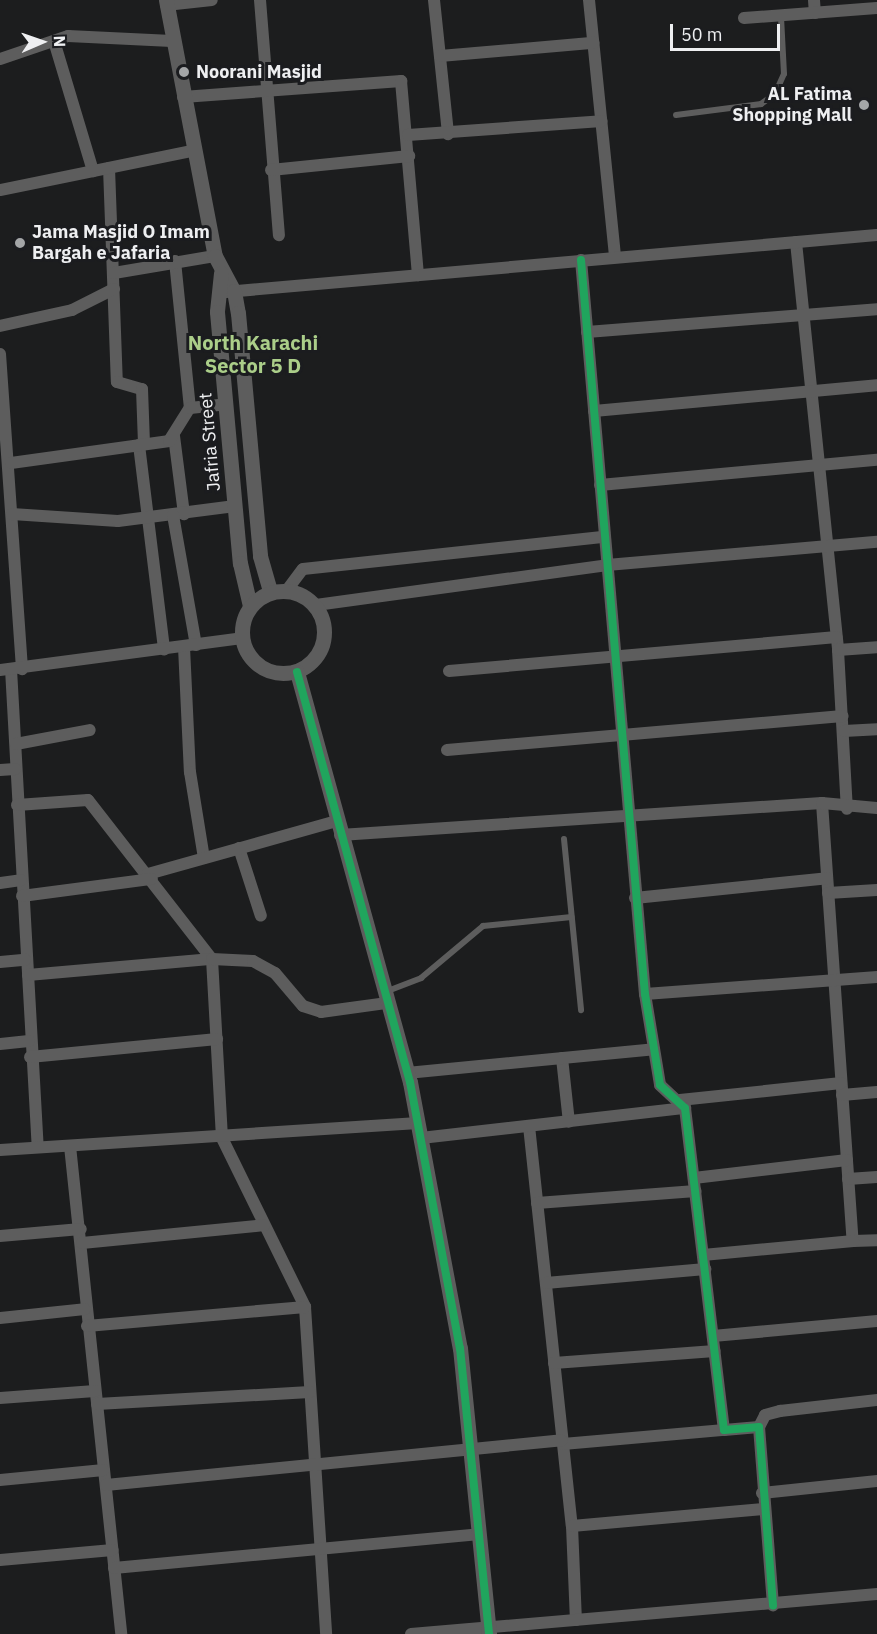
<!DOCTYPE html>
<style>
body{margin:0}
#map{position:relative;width:877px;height:1634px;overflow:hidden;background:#1c1d1e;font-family:"IBM Plex Sans",sans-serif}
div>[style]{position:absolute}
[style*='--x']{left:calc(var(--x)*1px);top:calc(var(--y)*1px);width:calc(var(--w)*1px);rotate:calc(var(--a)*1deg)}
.service>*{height:6px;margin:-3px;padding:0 3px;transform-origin:3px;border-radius:3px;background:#5d5d5d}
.minor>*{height:12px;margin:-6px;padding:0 6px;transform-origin:6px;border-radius:6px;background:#5d5d5d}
.tertiary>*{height:15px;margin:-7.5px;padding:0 7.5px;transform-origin:7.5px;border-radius:7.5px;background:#5d5d5d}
.tertiary>.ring{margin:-7.5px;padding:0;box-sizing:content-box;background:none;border:15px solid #5d5d5d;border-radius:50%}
.cycleway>*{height:8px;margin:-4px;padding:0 4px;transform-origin:4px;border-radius:4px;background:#20a55d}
.dots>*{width:16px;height:16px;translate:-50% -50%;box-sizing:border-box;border:3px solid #1b1c1f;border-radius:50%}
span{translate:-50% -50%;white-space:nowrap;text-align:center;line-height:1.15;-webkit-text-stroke:6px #1b1c1f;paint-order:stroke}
.poi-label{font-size:18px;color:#eeeff1;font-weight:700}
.left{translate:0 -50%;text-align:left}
.right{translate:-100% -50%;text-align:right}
.street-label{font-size:18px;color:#eeeff1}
.neighbourhood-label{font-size:20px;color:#abce89;font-weight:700}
.north{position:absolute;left:12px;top:12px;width:60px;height:60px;-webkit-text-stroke:4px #1b1c1f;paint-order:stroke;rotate:88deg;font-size:16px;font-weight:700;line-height:24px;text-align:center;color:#eeeff1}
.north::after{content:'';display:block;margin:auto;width:21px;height:27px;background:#eeeff1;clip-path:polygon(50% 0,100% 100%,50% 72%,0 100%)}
.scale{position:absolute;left:670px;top:24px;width:110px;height:27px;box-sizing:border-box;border:3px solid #eeeff1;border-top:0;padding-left:8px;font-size:18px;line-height:21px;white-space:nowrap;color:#eeeff1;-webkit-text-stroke:4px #1b1c1f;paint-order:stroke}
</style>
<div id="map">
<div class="service">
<i style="--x:676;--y:115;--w:86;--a:-7.4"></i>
<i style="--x:761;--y:104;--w:17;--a:-36"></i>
<i style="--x:775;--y:94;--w:22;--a:-66"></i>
<i style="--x:784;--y:74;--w:58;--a:-93"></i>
<i style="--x:564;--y:839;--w:172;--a:84.3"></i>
<i style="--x:385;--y:992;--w:39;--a:-21"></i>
<i style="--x:421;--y:978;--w:81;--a:-40"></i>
<i style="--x:483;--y:926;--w:89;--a:-5.8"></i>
</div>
<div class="minor">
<i style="--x:260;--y:0;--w:236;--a:85.4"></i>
<i style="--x:434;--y:0;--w:135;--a:84"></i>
<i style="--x:589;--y:0;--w:258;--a:84.2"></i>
<i style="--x:814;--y:0;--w:13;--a:86"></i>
<i style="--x:166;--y:5;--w:46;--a:-6.2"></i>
<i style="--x:744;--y:18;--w:133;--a:-4.3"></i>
<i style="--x:54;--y:41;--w:136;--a:73.3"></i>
<i style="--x:440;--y:56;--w:154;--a:-4.9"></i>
<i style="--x:0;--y:59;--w:72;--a:-18.7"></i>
<i style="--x:68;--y:36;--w:104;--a:2.8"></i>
<i style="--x:183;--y:97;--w:219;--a:-4.2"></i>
<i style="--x:401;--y:81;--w:195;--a:85"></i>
<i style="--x:408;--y:135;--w:194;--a:-4.1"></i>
<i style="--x:109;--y:168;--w:214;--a:87.9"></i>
<i style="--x:117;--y:382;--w:26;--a:16"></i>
<i style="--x:142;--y:389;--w:55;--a:87.9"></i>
<i style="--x:271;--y:170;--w:139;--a:-5.8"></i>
<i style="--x:0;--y:190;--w:196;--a:-11.5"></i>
<i style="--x:796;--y:242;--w:410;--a:84.1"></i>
<i style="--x:838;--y:650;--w:159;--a:86.8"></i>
<i style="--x:581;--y:260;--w:737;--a:85.02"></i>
<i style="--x:645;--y:994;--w:92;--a:80.6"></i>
<i style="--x:660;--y:1085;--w:34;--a:43"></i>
<i style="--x:685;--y:1108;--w:324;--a:83.1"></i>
<i style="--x:724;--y:1430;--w:35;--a:-5"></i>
<i style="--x:759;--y:1427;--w:179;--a:85.5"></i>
<i style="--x:175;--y:261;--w:148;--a:84.2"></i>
<i style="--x:114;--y:273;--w:102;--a:-9.6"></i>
<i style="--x:226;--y:292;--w:653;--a:-5"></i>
<i style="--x:0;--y:326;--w:74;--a:-12.5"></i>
<i style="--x:72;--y:310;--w:47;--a:-26.6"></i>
<i style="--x:587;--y:332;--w:291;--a:-4.5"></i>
<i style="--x:0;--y:354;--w:316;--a:86"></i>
<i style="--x:594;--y:411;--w:284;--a:-5.2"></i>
<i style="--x:174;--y:436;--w:79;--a:82.7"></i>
<i style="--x:139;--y:445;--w:206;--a:83"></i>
<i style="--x:11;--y:463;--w:160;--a:-7.9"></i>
<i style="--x:169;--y:441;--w:39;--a:-58"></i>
<i style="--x:190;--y:408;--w:36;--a:-6"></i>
<i style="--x:600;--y:485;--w:278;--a:-5.2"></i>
<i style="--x:12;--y:514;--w:106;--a:3.8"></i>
<i style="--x:118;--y:521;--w:118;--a:-7.3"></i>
<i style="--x:173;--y:515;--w:132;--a:80"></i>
<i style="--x:287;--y:590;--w:26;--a:-53"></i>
<i style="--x:303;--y:569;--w:303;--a:-6.1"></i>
<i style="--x:316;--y:605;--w:294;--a:-7.8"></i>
<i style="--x:607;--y:565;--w:271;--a:-4.9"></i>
<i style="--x:184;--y:647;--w:125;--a:87.3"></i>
<i style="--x:190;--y:772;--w:87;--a:80.8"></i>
<i style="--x:838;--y:650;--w:39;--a:-4"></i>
<i style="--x:11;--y:669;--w:478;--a:86.8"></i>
<i style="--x:0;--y:670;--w:244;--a:-7.5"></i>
<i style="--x:449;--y:671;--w:389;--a:-5"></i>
<i style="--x:844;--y:731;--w:33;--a:-3"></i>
<i style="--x:16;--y:744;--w:75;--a:-10.7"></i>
<i style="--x:447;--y:750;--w:397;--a:-4.9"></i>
<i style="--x:0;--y:770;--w:15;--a:-4"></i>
<i style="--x:822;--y:803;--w:439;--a:86"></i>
<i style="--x:853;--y:1241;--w:24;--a:-2"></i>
<i style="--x:17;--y:805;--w:71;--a:-4"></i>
<i style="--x:88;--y:800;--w:202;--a:52.1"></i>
<i style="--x:212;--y:959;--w:179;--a:86.8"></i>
<i style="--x:222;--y:1138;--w:188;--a:63.8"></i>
<i style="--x:305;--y:1307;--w:328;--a:86.3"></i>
<i style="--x:340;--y:835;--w:483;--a:-3.8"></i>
<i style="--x:822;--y:803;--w:55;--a:5.2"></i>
<i style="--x:239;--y:848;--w:71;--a:72.1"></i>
<i style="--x:148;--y:874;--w:195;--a:-15.7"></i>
<i style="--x:0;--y:883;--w:21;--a:-8"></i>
<i style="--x:828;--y:893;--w:49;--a:-3.5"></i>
<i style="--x:22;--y:896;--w:131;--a:-7.5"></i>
<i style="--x:635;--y:898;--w:193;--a:-5.9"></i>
<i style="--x:0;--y:962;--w:25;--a:-5"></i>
<i style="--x:28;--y:975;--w:185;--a:-5"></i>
<i style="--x:212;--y:959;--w:41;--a:2.8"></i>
<i style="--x:253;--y:961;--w:25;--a:29"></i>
<i style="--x:275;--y:973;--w:43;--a:49.7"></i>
<i style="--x:303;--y:1006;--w:19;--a:18"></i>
<i style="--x:321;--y:1012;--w:67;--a:-7.8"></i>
<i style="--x:645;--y:994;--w:233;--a:-4.2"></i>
<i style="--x:0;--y:1044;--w:29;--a:-6"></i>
<i style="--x:30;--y:1057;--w:188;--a:-5.5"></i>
<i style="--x:562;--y:1058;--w:64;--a:83.8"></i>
<i style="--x:407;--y:1073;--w:248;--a:-5.5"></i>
<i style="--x:842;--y:1095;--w:35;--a:-5"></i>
<i style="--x:680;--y:1100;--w:162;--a:-6"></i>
<i style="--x:529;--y:1126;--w:402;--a:83.9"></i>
<i style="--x:572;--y:1526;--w:94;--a:87.6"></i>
<i style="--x:421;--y:1138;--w:266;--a:-6.5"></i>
<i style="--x:70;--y:1146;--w:491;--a:84"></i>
<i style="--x:0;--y:1150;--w:419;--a:-3.7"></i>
<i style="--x:694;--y:1178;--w:154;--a:-6.7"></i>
<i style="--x:848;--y:1179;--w:29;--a:-4"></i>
<i style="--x:537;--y:1203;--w:159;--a:-4.3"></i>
<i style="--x:0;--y:1236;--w:81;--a:-4.9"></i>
<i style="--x:82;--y:1243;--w:183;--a:-5.6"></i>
<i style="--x:703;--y:1255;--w:151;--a:-5.3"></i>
<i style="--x:546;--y:1283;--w:160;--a:-5"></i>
<i style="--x:0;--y:1318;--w:85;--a:-6"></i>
<i style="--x:87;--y:1326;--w:219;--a:-5"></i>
<i style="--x:713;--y:1336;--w:165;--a:-5.2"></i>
<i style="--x:554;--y:1363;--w:161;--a:-4.3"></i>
<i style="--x:0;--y:1398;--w:95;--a:-4.2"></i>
<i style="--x:97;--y:1404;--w:213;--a:-3.2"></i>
<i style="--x:759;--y:1427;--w:13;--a:-63"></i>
<i style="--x:765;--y:1415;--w:16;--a:-15"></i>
<i style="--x:780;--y:1411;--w:98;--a:-6.5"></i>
<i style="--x:563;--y:1444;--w:162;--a:-5"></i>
<i style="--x:0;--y:1480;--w:104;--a:-5.5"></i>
<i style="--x:106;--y:1485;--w:458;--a:-5.6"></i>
<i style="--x:762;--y:1493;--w:116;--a:-6"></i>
<i style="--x:572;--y:1526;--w:192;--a:-5.1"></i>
<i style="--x:0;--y:1560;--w:113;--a:-5.1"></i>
<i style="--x:114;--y:1568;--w:367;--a:-5.3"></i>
<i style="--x:411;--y:1634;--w:468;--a:-4.9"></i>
</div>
<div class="tertiary">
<i style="--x:166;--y:0;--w:261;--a:79.2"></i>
<i style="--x:215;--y:256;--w:40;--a:62"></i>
<i style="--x:234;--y:291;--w:22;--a:80"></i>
<i style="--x:238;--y:313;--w:244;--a:84.8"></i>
<i style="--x:260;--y:556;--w:37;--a:74"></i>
<i style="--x:221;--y:273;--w:39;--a:96"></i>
<i style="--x:217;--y:312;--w:252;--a:84.8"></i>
<i style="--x:240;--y:563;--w:44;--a:76.9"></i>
<i class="ring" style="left:242px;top:591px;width:67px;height:67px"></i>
<i style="--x:297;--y:672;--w:425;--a:74.6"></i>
<i style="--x:410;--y:1082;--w:271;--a:79.4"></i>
<i style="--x:460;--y:1348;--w:287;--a:84.2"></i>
</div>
<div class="cycleway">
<i style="--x:581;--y:260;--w:737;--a:85.02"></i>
<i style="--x:645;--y:994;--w:92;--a:80.6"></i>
<i style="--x:660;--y:1085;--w:34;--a:43"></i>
<i style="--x:685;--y:1108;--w:324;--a:83.1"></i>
<i style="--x:724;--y:1430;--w:35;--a:-5"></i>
<i style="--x:759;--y:1427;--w:179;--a:85.5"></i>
<i style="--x:297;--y:672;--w:425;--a:74.6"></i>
<i style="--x:410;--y:1082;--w:271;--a:79.4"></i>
<i style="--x:460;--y:1348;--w:287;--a:84.2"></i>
</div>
<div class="dots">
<i style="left:184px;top:72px;background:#a4a6a7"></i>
<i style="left:864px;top:105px;background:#a4a6a7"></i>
<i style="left:20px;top:243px;background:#a4a6a7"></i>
</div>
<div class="poi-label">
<span class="left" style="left:196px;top:72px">Noorani Masjid</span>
<span class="right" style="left:852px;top:105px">AL Fatima<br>Shopping Mall</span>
<span class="left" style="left:32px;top:243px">Jama Masjid O Imam<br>Bargah e Jafaria</span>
</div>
<div class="street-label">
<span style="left:210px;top:442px;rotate:-95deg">Jafria Street</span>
</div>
<div class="neighbourhood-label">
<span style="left:253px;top:354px">North Karachi<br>Sector 5 D</span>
</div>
<div class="north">N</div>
<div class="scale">50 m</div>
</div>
